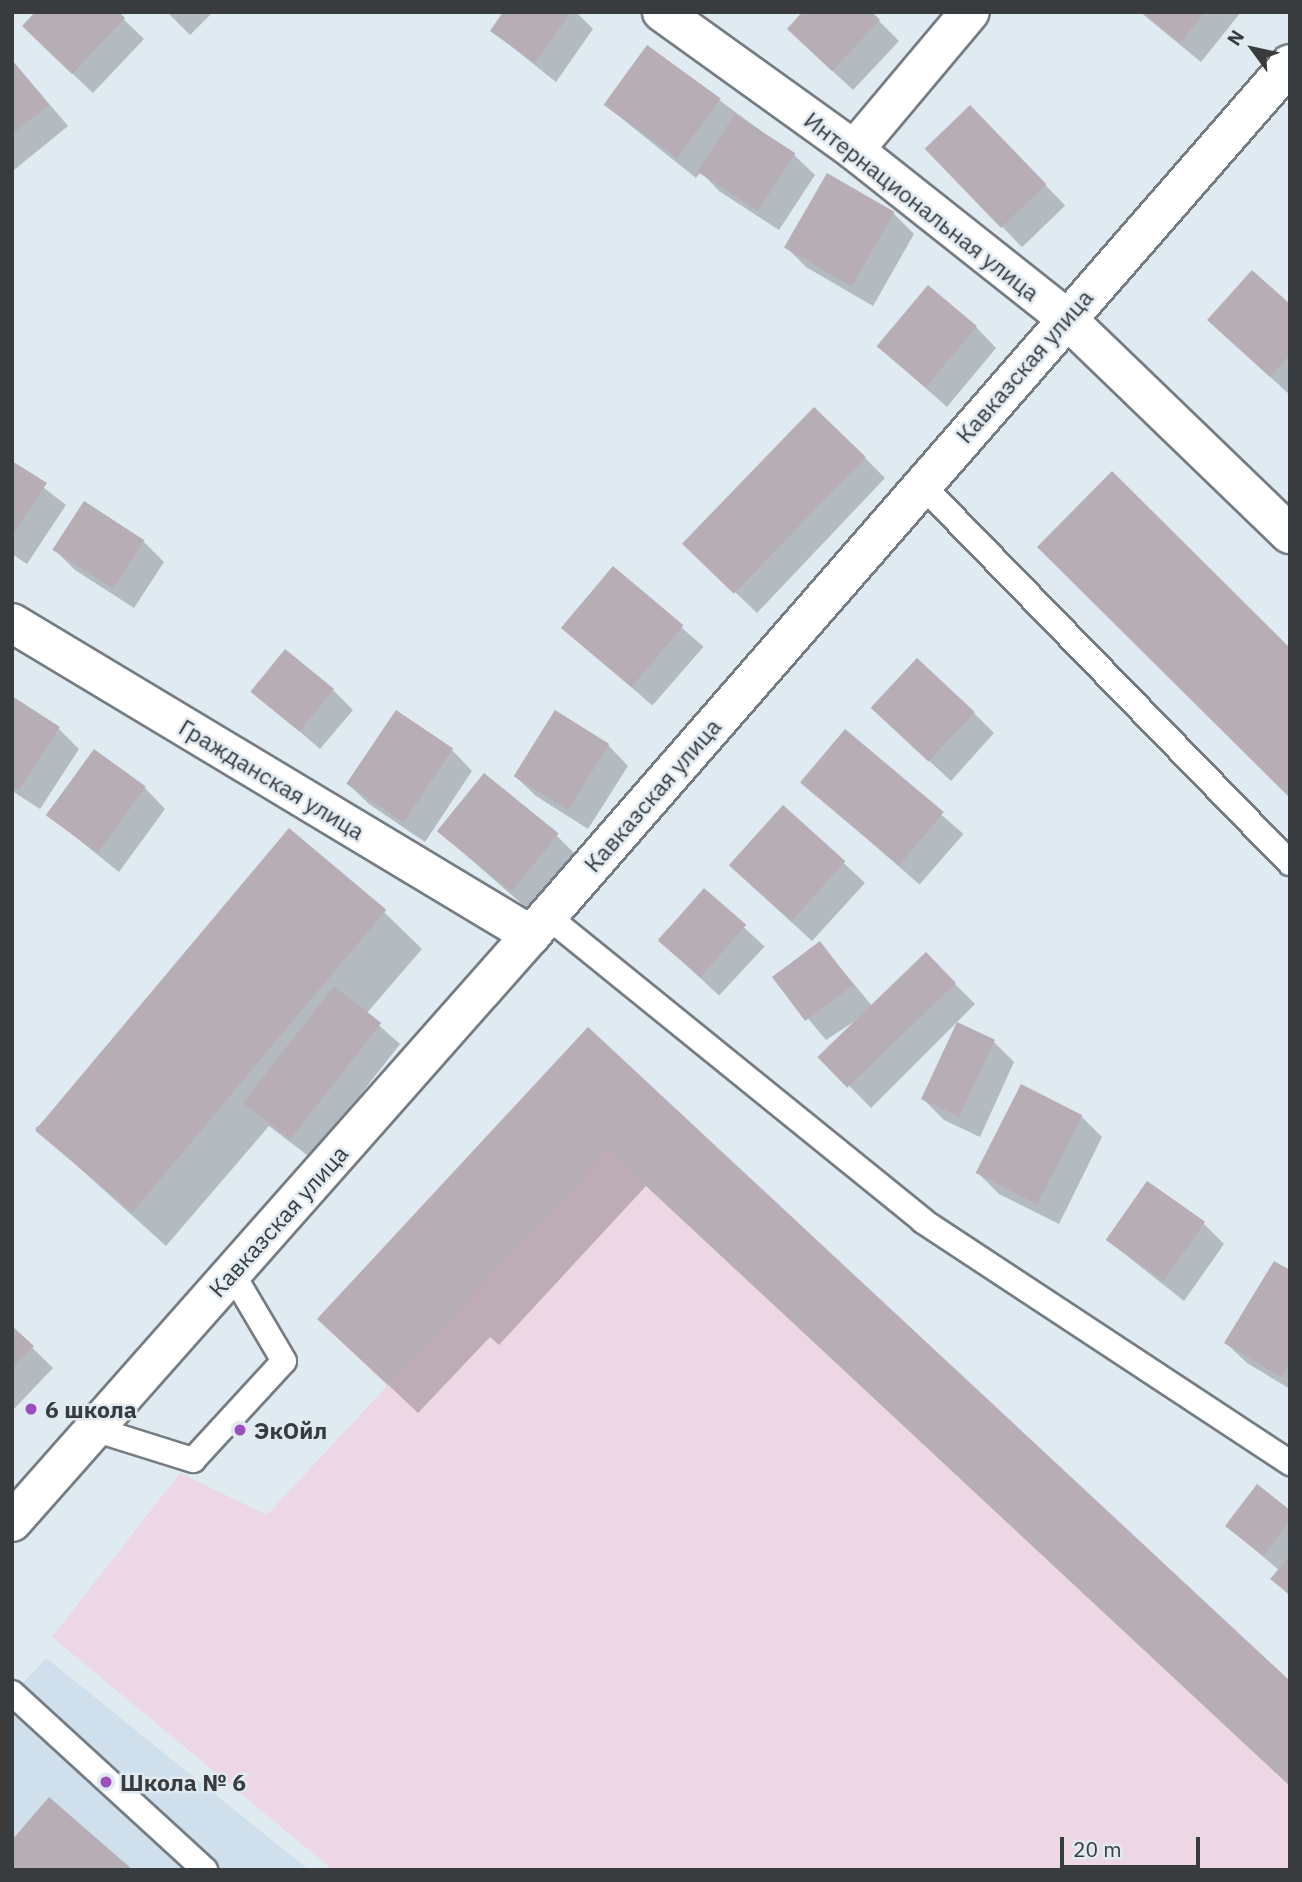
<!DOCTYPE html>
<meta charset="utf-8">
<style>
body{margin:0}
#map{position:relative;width:1302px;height:1882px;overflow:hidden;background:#e0eaf1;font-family:"IBM Plex Sans",sans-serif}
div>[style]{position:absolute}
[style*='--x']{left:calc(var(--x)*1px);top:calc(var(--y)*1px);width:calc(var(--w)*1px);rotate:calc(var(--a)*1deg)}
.built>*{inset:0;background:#cfdfeb}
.industrial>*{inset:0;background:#edd7e4}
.shadow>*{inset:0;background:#0003;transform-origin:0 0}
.building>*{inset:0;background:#b7aeb5;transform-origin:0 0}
.roads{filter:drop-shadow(2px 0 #757d84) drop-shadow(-2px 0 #757d84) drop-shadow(0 2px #757d84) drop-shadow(0 -2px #757d84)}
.lane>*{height:24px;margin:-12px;padding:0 12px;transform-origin:12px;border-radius:12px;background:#fff}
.street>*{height:38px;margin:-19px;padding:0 19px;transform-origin:19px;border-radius:19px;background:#fff}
.secondary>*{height:38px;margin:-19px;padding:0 19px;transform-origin:19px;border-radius:19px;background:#fff}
.dots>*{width:19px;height:19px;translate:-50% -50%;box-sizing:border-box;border:4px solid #e0eaf1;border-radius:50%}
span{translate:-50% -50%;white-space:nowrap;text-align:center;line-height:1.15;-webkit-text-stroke:5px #e0eaf1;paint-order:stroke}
.street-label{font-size:23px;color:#383c3f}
.poi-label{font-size:23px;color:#383c3f;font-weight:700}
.left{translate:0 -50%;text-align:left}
.frame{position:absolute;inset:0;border:14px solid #383c3f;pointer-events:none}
.north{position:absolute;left:1218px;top:14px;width:70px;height:70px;-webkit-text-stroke:5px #e0eaf1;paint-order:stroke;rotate:303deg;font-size:19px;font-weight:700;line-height:28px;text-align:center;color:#383c3f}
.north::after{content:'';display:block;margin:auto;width:24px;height:32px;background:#383c3f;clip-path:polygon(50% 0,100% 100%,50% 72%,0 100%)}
.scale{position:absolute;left:1060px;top:1837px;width:140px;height:32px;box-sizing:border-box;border:4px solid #383c3f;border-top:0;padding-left:9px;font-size:21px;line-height:24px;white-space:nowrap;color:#383c3f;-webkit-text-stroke:5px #e0eaf1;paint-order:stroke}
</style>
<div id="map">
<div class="built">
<i style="clip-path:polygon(46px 1658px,309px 1870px,12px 1870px,12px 1695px)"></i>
</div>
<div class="industrial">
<i style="clip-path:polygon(588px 1027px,1290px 1681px,1290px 1870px,333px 1870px,52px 1637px,180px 1473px,267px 1515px,387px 1386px,317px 1319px)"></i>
</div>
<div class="shadow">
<i style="clip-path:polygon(116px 12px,144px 39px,93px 93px,44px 47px)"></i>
<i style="clip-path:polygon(167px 12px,213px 12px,190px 35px)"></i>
<i style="clip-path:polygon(506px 12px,576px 12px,593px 29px,556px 82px,492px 31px)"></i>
<i style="clip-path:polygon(870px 12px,899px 41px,853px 90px,809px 49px)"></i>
<i style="clip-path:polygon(1140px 12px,1241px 12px,1201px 62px)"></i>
<i style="clip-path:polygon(12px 60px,68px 126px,14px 170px,12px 169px)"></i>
<i style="clip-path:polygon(719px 100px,794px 155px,815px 175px,779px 230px,719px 191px,701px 172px,696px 178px,605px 105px)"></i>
<i style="left:970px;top:107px;width:137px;height:60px;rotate:46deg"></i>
<i style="clip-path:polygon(894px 214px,914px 234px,873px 306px,806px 267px,786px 247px)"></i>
<i style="clip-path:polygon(1290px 306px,1290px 395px,1230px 340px)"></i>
<i style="clip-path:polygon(976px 327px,996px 348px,947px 407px,878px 346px)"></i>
<i style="clip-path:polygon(865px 458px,885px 478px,757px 613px,706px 564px)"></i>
<i style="clip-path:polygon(12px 463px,66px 505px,27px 564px,12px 554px)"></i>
<i style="clip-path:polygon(143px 541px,164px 562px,134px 608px,75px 570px,55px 550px)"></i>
<i style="left:613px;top:568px;width:120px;height:78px;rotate:41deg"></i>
<i style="clip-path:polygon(333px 690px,353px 710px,320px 749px,253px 691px)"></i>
<i style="clip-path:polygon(12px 698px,59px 729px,79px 749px,40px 809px,12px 791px)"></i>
<i style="clip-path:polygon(396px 713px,452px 750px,472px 771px,425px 842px,369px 804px,348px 784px)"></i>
<i style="clip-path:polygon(974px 713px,994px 733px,951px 781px,894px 728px)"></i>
<i style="left:845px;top:731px;width:157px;height:67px;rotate:41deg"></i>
<i style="clip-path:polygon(608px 745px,628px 766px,588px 829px,536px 796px,515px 776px)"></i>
<i style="clip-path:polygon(145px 788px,165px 809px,119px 872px,48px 815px)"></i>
<i style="clip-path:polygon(784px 807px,865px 883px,812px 941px,751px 885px)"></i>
<i style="clip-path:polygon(438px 831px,557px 836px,577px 856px,530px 911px)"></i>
<i style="left:704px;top:890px;width:83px;height:67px;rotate:43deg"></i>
<i style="clip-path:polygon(384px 912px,422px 949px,366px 1014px,400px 1044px,311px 1158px,269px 1126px,166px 1246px,35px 1128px)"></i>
<i style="clip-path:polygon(820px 943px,873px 1007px,926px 955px,975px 1004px,871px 1108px,822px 1058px,870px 1011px,826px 1040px,774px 978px)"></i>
<i style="clip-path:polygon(588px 1030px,1290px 1684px,1290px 1786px,646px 1186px,499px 1345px,490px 1337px,418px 1413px,319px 1319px)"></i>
<i style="clip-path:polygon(994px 1042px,1014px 1062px,980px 1137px,944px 1120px,924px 1100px)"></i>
<i style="clip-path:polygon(1082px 1117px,1102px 1137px,1059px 1224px,999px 1194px,979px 1174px)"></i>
<i style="clip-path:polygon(1204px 1224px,1224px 1244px,1184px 1301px,1107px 1240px)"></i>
<i style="clip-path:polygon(1290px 1272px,1290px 1389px,1247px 1363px,1226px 1343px)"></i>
<i style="clip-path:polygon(12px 1328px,53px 1368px,13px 1410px,12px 1409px)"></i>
<i style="clip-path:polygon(1290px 1512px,1290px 1596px,1273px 1579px,1280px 1571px,1227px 1526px)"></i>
</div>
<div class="building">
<i style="clip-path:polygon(35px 12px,119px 12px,125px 18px,72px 74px,22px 26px)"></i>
<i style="clip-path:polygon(503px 12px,571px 12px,535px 63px,490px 31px)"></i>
<i style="clip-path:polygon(802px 12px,872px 12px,880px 20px,832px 71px,787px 29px)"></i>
<i style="clip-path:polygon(1142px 12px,1205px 12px,1180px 43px)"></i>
<i style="left:647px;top:45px;width:91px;height:74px;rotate:36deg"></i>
<i style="clip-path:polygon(12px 60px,49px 105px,12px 134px)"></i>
<i style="left:970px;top:105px;width:110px;height:63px;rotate:46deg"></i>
<i style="left:735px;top:114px;width:72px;height:69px;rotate:33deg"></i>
<i style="left:827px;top:173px;width:78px;height:86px;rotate:30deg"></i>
<i style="clip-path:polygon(1252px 270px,1290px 304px,1290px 355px,1270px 377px,1207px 320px)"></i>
<i style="left:928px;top:285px;width:64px;height:80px;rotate:40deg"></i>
<i style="left:814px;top:407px;width:72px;height:190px;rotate:44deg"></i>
<i style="clip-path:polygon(12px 461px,47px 483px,12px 536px)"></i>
<i style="clip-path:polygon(1112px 471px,1290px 648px,1290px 798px,1037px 547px)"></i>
<i style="left:84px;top:501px;width:72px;height:58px;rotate:33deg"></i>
<i style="left:613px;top:566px;width:92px;height:81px;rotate:40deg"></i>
<i style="left:285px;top:649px;width:63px;height:55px;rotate:39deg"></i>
<i style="left:917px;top:658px;width:79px;height:68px;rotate:43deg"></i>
<i style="clip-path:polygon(12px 696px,60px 727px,19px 790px,12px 786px)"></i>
<i style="left:396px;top:710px;width:69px;height:89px;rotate:34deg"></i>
<i style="left:555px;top:710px;width:64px;height:78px;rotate:32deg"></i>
<i style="left:845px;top:729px;width:129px;height:70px;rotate:40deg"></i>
<i style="left:94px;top:749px;width:64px;height:82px;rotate:36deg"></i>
<i style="left:484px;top:773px;width:96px;height:75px;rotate:39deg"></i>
<i style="left:783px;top:805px;width:84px;height:81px;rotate:42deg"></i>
<i style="left:289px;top:828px;width:127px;height:395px;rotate:40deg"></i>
<i style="left:704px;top:888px;width:56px;height:70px;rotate:41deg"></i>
<i style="left:820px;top:941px;width:55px;height:60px;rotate:53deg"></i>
<i style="left:926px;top:952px;width:43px;height:151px;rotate:46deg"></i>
<i style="left:334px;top:986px;width:60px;height:148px;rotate:38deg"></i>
<i style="left:957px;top:1022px;width:42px;height:85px;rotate:25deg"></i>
<i style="clip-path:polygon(588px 1027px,1290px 1681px,1290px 1786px,608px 1150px,388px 1385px,317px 1319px)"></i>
<i style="left:1021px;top:1084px;width:69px;height:100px;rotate:27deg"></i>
<i style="left:1147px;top:1181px;width:71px;height:72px;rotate:35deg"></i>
<i style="clip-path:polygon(1274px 1261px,1290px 1270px,1290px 1363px,1281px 1377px,1224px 1343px)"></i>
<i style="clip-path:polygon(12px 1326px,34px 1346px,12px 1369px)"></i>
<i style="clip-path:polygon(1257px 1484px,1290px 1510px,1290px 1521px,1263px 1556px,1225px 1526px)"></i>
<i style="clip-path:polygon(1290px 1556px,1290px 1595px,1270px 1579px)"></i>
<i style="clip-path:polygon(49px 1797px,133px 1870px,12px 1870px,12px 1840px)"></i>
</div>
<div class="roads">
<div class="lane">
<i style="--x:921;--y:484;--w:529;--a:45.77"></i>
<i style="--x:547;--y:916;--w:484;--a:39"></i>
<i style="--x:923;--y:1221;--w:440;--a:33.4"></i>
<i style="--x:94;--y:1429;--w:104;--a:17.4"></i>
<i style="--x:193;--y:1460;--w:134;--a:-47.4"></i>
<i style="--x:284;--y:1361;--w:102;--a:-120.6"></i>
<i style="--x:12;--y:1693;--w:262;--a:42.5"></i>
</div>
<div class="street">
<i style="--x:662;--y:12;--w:236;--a:35.7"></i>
<i style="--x:854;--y:150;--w:270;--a:38.4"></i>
<i style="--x:854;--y:150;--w:180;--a:-50"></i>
</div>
<div class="secondary">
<i style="--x:1066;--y:318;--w:311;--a:44"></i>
<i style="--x:12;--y:623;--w:606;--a:31.01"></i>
<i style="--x:12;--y:1522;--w:784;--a:-48.52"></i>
<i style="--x:531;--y:935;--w:1155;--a:-48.93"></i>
</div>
</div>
<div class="dots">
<i style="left:31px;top:1409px;background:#9c4ebf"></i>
<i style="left:240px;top:1430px;background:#9c4ebf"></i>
<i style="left:106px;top:1782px;background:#9c4ebf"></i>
</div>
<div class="street-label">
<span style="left:922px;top:206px;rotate:38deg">Интернациональная улица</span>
<span style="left:1024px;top:366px;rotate:-49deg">Кавказская улица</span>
<span style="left:272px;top:779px;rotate:31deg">Гражданская улица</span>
<span style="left:652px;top:795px;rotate:-49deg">Кавказская улица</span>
<span style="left:278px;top:1221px;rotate:-48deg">Кавказская улица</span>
</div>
<div class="poi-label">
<span class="left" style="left:45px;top:1409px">6 школа</span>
<span class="left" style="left:254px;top:1430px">ЭкОйл</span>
<span class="left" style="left:120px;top:1782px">Школа № 6</span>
</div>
<div class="frame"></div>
<div class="north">N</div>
<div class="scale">20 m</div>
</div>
